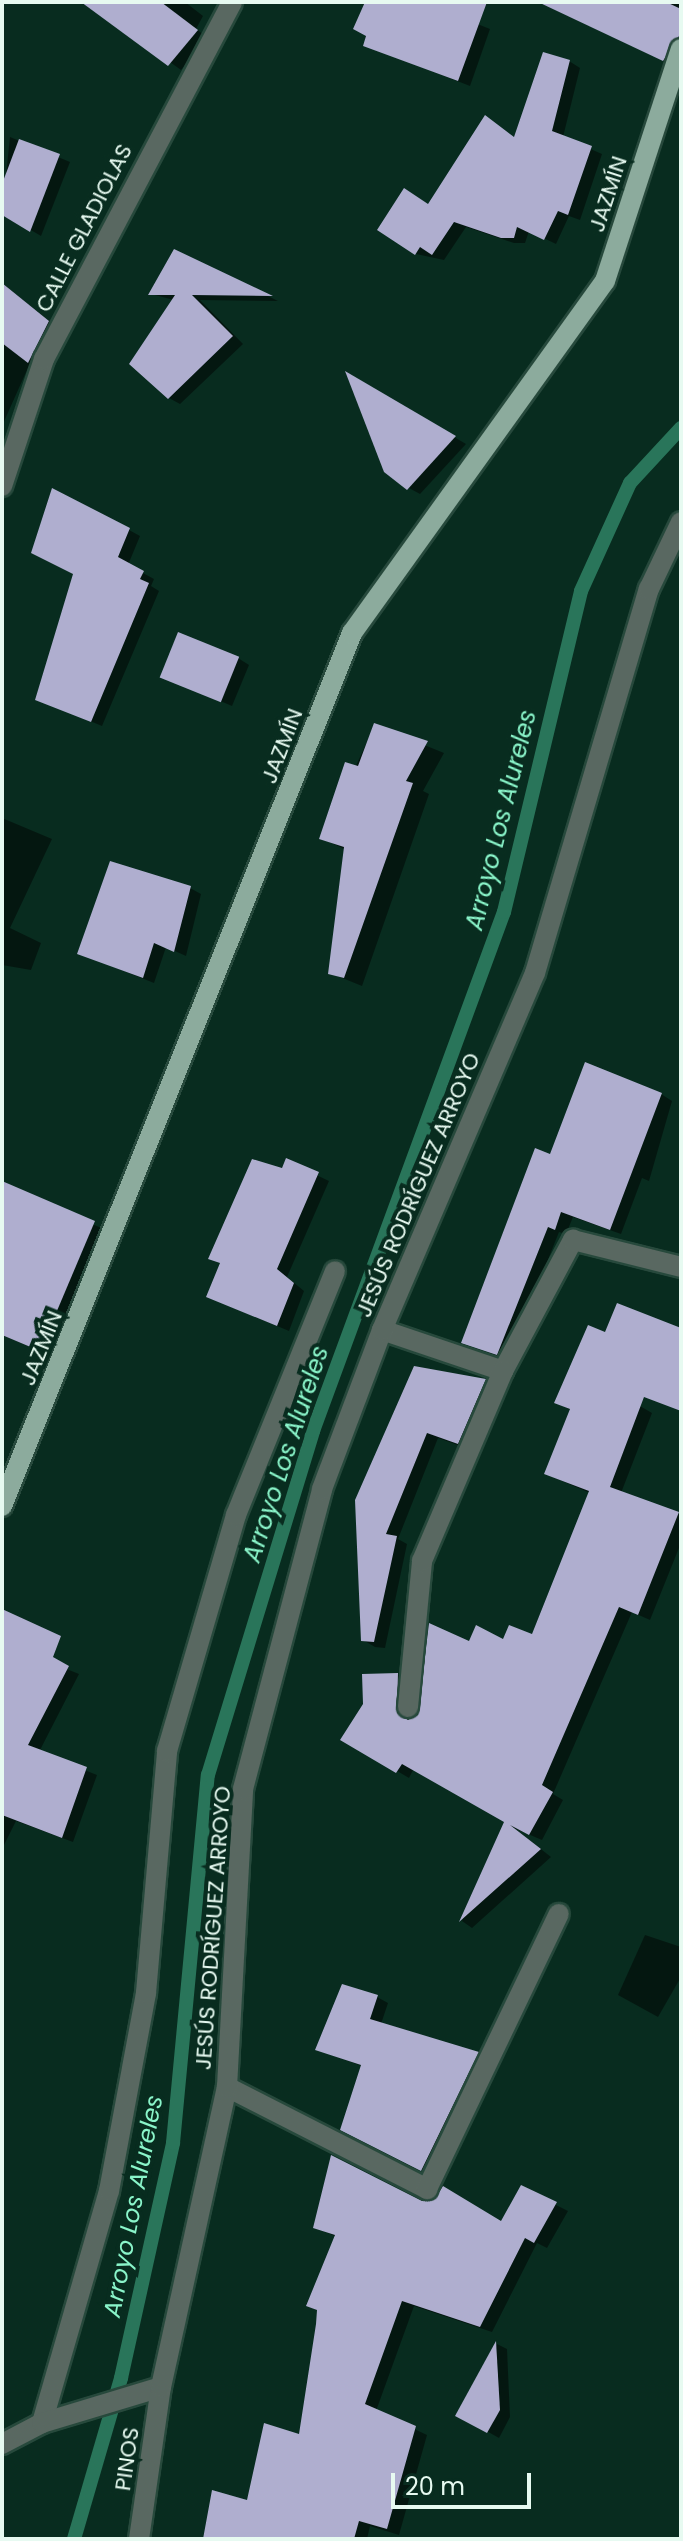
<!DOCTYPE html>
<meta charset="utf-8">
<style>
body{margin:0}
#map{position:relative;width:683px;height:2541px;overflow:hidden;background:#082c1f;font-family:Poppins,sans-serif}
div>[style]{position:absolute}
[style*='--x']{left:calc(var(--x)*1px);top:calc(var(--y)*1px);width:calc(var(--w)*1px);rotate:calc(var(--a)*1deg)}
.shadow>*{inset:0;background:#0007}
.stream>*{height:14px;margin:-7px;padding:0 7px;transform-origin:7px;border-radius:7px;background:#29755a}
.building>*{inset:0;background:#afaecf;transform-origin:0 0}
.roads{filter:drop-shadow(2px 0 #27493c) drop-shadow(-2px 0 #27493c) drop-shadow(0 2px #27493c) drop-shadow(0 -2px #27493c)}
.minor>*{height:20px;margin:-10px;padding:0 10px;transform-origin:10px;border-radius:10px;background:#596861}
.major>*{height:20px;margin:-10px;padding:0 10px;transform-origin:10px;border-radius:10px;background:#8cab9d}
span{translate:-50% -50%;white-space:nowrap;text-align:center;line-height:1.15;-webkit-text-stroke:8px #082c1f;paint-order:stroke}
.street-label{font-size:22px;color:#e7faf1}
.water-label{font-size:24px;color:#8af5ca;font-style:italic}
.frame{position:absolute;inset:0;border:4px solid #e7faf1;pointer-events:none}
.scale{position:absolute;left:391px;top:2473px;width:140px;height:36px;box-sizing:border-box;border:4px solid #e7faf1;border-top:0;padding-left:10px;font-size:24px;line-height:28px;white-space:nowrap;color:#e7faf1;-webkit-text-stroke:6px #082c1f;paint-order:stroke}
</style>
<div id="map">
<div class="shadow">
<i style="clip-path:polygon(87px 2px,185px 2px,203px 16px,196px 29px,207px 37px,181px 70px)"></i>
<i style="clip-path:polygon(368px 2px,447px 12px,490px 29px,470px 86px,365px 45px)"></i>
<i style="clip-path:polygon(539px 2px,681px 2px,681px 65px,679px 68px)"></i>
<i style="clip-path:polygon(569px 61px,580px 68px,563px 137px,602px 154px,580px 220px,569px 216px,556px 244px,529px 231px,525px 243px,514px 243px,466px 227px,444px 260px,416px 254px,429px 206px,486px 117px,516px 139px)"></i>
<i style="clip-path:polygon(10px 137px,70px 162px,41px 236px,2px 213px)"></i>
<i style="clip-path:polygon(175px 251px,278px 301px,200px 300px,243px 344px,180px 404px,169px 398px,174px 300px,151px 294px)"></i>
<i style="clip-path:polygon(2px 283px,59px 329px,40px 367px,31px 361px,2px 426px)"></i>
<i style="clip-path:polygon(349px 375px,466px 444px,420px 494px,409px 488px)"></i>
<i style="clip-path:polygon(129px 530px,140px 536px,128px 565px,154px 579px,151px 586px,159px 591px,102px 726px,37px 699px)"></i>
<i style="clip-path:polygon(238px 658px,249px 665px,232px 706px,166px 678px)"></i>
<i style="clip-path:polygon(375px 725px,444px 753px,423px 791px,429px 794px,362px 986px,330px 973px,346px 850px,322px 838px)"></i>
<i style="clip-path:polygon(2px 818px,52px 839px,10px 928px,41px 943px,31px 970px,2px 965px)"></i>
<i style="clip-path:polygon(190px 888px,201px 894px,186px 956px,166px 947px,154px 983px,79px 953px)"></i>
<i style="clip-path:polygon(661px 1094px,672px 1101px,649px 1181px,642px 1178px,621px 1234px,573px 1217px,566px 1234px,559px 1232px,508px 1360px,464px 1342px,551px 1157px)"></i>
<i style="clip-path:polygon(287px 1161px,329px 1181px,287px 1277px,304px 1291px,289px 1331px,220px 1302px,222px 1264px,211px 1258px)"></i>
<i style="clip-path:polygon(2px 1184px,108px 1231px,54px 1357px,2px 1335px)"></i>
<i style="clip-path:polygon(681px 1330px,681px 1369px,626px 1398px,652px 1413px,621px 1493px,681px 1515px,681px 1543px,650px 1620px,632px 1612px,553px 1794px,563px 1800px,542px 1840px,514px 1828px,551px 1857px,472px 1928px,462px 1921px,507px 1821px,414px 1768px,409px 1778px,343px 1739px,398px 1675px,409px 1682px,407px 1719px,413px 1722px,470px 1644px,533px 1637px,590px 1493px,546px 1474px,571px 1410px,556px 1402px,606px 1335px)"></i>
<i style="clip-path:polygon(415px 1368px,496px 1387px,469px 1449px,438px 1438px,398px 1539px,407px 1544px,385px 1648px,375px 1647px,363px 1640px,357px 1500px)"></i>
<i style="clip-path:polygon(2px 1643px,79px 1674px,39px 1752px,97px 1775px,73px 1842px,16px 1821px,2px 1849px)"></i>
<i style="clip-path:polygon(645px 1935px,681px 1947px,681px 1977px,658px 2017px,618px 1995px)"></i>
<i style="clip-path:polygon(377px 1997px,388px 2003px,381px 2024px,489px 2060px,433px 2176px,353px 2135px,362px 2066px,318px 2050px)"></i>
<i style="clip-path:polygon(522px 2188px,568px 2211px,547px 2248px,537px 2243px,492px 2332px,414px 2306px,376px 2411px,427px 2435px,399px 2535px,370px 2526px,367px 2539px,205px 2539px,249px 2502px,301px 2437px,319px 2311px,309px 2306px,337px 2237px,315px 2227px,421px 2203px,502px 2224px)"></i>
<i style="clip-path:polygon(497px 2344px,507px 2349px,510px 2417px,499px 2438px,458px 2415px)"></i>
</div>
<div class="stream">
<i style="--x:74;--y:2539;--w:168;--a:-73.7"></i>
<i style="--x:121;--y:2378;--w:241;--a:-77.5"></i>
<i style="--x:173;--y:2143;--w:370;--a:-84.6"></i>
<i style="--x:208;--y:1775;--w:360;--a:-73"></i>
<i style="--x:313;--y:1431;--w:553;--a:-69.8"></i>
<i style="--x:504;--y:912;--w:330;--a:-76.5"></i>
<i style="--x:581;--y:591;--w:119;--a:-65.6"></i>
<i style="--x:630;--y:483;--w:75;--a:-47.2"></i>
</div>
<div class="building">
<i style="clip-path:polygon(81px 2px,161px 2px,198px 30px,168px 66px)"></i>
<i style="clip-path:polygon(365px 2px,487px 2px,458px 81px,363px 46px,366px 36px,353px 29px)"></i>
<i style="clip-path:polygon(538px 2px,666px 2px,681px 9px,681px 33px,663px 61px)"></i>
<i style="clip-path:polygon(543px 52px,570px 60px,552px 131px,592px 146px,568px 215px,558px 211px,544px 240px,517px 227px,514px 238px,501px 238px,454px 222px,432px 255px,420px 247px,415px 255px,377px 230px,404px 188px,428px 204px,485px 115px,514px 137px)"></i>
<i style="clip-path:polygon(19px 139px,60px 154px,30px 232px,2px 215px,2px 184px)"></i>
<i style="clip-path:polygon(174px 249px,273px 296px,192px 295px,233px 336px,168px 399px,129px 364px,175px 295px,148px 295px)"></i>
<i style="clip-path:polygon(2px 283px,49px 321px,28px 363px,2px 343px)"></i>
<i style="clip-path:polygon(345px 371px,456px 436px,407px 490px,384px 472px)"></i>
<i style="clip-path:polygon(52px 488px,130px 528px,118px 557px,144px 571px,140px 579px,149px 583px,91px 722px,35px 700px,73px 574px,31px 553px)"></i>
<i style="left:178px;top:632px;width:66px;height:49px;rotate:22deg"></i>
<i style="clip-path:polygon(374px 723px,428px 741px,406px 781px,413px 783px,344px 978px,328px 974px,344px 847px,319px 839px,345px 762px,358px 766px)"></i>
<i style="clip-path:polygon(110px 861px,191px 886px,174px 952px,154px 943px,143px 978px,77px 954px)"></i>
<i style="clip-path:polygon(585px 1062px,662px 1093px,610px 1230px,561px 1212px,555px 1230px,548px 1227px,497px 1355px,461px 1343px,535px 1148px,550px 1154px)"></i>
<i style="clip-path:polygon(286px 1158px,319px 1172px,277px 1269px,294px 1283px,277px 1326px,206px 1297px,220px 1263px,208px 1259px,252px 1159px,282px 1168px)"></i>
<i style="clip-path:polygon(2px 1181px,95px 1221px,40px 1351px,2px 1335px)"></i>
<i style="clip-path:polygon(617px 1303px,681px 1328px,681px 1411px,644px 1397px,610px 1487px,679px 1512px,638px 1615px,619px 1607px,542px 1785px,553px 1792px,529px 1835px,510px 1825px,541px 1849px,459px 1922px,504px 1822px,402px 1764px,396px 1773px,340px 1740px,363px 1704px,362px 1674px,398px 1673px,397px 1713px,408px 1720px,418px 1715px,429px 1623px,469px 1641px,476px 1625px,503px 1639px,509px 1625px,532px 1634px,589px 1491px,544px 1474px,570px 1409px,554px 1403px,588px 1325px,605px 1332px)"></i>
<i style="clip-path:polygon(414px 1366px,486px 1379px,458px 1444px,427px 1433px,386px 1534px,397px 1536px,374px 1642px,361px 1641px,355px 1500px)"></i>
<i style="clip-path:polygon(2px 1609px,61px 1636px,53px 1657px,69px 1666px,28px 1745px,87px 1767px,62px 1838px,2px 1815px)"></i>
<i style="clip-path:polygon(342px 1984px,378px 1995px,370px 2019px,479px 2052px,421px 2171px,340px 2130px,361px 2065px,315px 2050px)"></i>
<i style="clip-path:polygon(331px 2155px,422px 2201px,435px 2199px,443px 2186px,501px 2221px,521px 2185px,557px 2202px,534px 2243px,525px 2238px,480px 2327px,402px 2301px,365px 2404px,416px 2426px,387px 2529px,359px 2521px,354px 2539px,203px 2539px,212px 2490px,247px 2500px,264px 2423px,299px 2434px,316px 2324px,317px 2310px,306px 2306px,335px 2235px,313px 2228px)"></i>
<i style="clip-path:polygon(496px 2341px,500px 2410px,487px 2433px,455px 2416px)"></i>
</div>
<div class="roads">
<div class="minor">
<i style="--x:2;--y:486;--w:134;--a:-71.7"></i>
<i style="--x:44;--y:359;--w:403;--a:-62.2"></i>
<i style="--x:382;--y:1330;--w:128;--a:18.7"></i>
<i style="--x:503;--y:1371;--w:149;--a:-61.9"></i>
<i style="--x:573;--y:1240;--w:111;--a:14"></i>
<i style="--x:408;--y:1707;--w:147;--a:-84.5"></i>
<i style="--x:422;--y:1561;--w:207;--a:-66.9"></i>
<i style="--x:227;--y:2087;--w:225;--a:27"></i>
<i style="--x:427;--y:2189;--w:305;--a:-64.4"></i>
<i style="--x:42;--y:2423;--w:241;--a:-73.9"></i>
<i style="--x:109;--y:2191;--w:201;--a:-79.4"></i>
<i style="--x:146;--y:1993;--w:243;--a:-85"></i>
<i style="--x:167;--y:1751;--w:246;--a:-73.7"></i>
<i style="--x:236;--y:1515;--w:263;--a:-67.9"></i>
<i style="--x:2;--y:2444;--w:45;--a:-27.7"></i>
<i style="--x:42;--y:2423;--w:124;--a:-16.8"></i>
<i style="--x:139;--y:2539;--w:154;--a:-81.8"></i>
<i style="--x:161;--y:2387;--w:307;--a:-77.6"></i>
<i style="--x:227;--y:2087;--w:298;--a:-86.9"></i>
<i style="--x:243;--y:1789;--w:310;--a:-75.2"></i>
<i style="--x:322;--y:1489;--w:170;--a:-69.3"></i>
<i style="--x:382;--y:1330;--w:388;--a:-66.8"></i>
<i style="--x:535;--y:973;--w:401;--a:-73.5"></i>
<i style="--x:649;--y:589;--w:74;--a:-64.5"></i>
</div>
<div class="major">
<i style="--x:2;--y:1506;--w:941;--a:-68.15"></i>
<i style="--x:352;--y:633;--w:433;--a:-54.3"></i>
<i style="--x:605;--y:281;--w:244;--a:-71.9"></i>
</div>
</div>
<div class="street-label">
<span style="left:608px;top:194px;rotate:-72deg">JAZMÍN</span>
<span style="left:84px;top:228px;rotate:-63deg">CALLE GLADIOLAS</span>
<span style="left:282px;top:746px;rotate:-69deg">JAZMÍN</span>
<span style="left:418px;top:1185px;rotate:-67deg">JESÚS RODRÍGUEZ ARROYO</span>
<span style="left:41px;top:1348px;rotate:-68deg">JAZMÍN</span>
<span style="left:213px;top:1928px;rotate:-86deg">JESÚS RODRÍGUEZ ARROYO</span>
<span style="left:127px;top:2459px;rotate:-82deg">PINOS</span>
</div>
<div class="water-label">
<span style="left:501px;top:820px;rotate:-76deg">Arroyo Los Alureles</span>
<span style="left:286px;top:1454px;rotate:-72deg">Arroyo Los Alureles</span>
<span style="left:133px;top:2206px;rotate:-79deg">Arroyo Los Alureles</span>
</div>
<div class="frame"></div>
<div class="scale">20 m</div>
</div>
